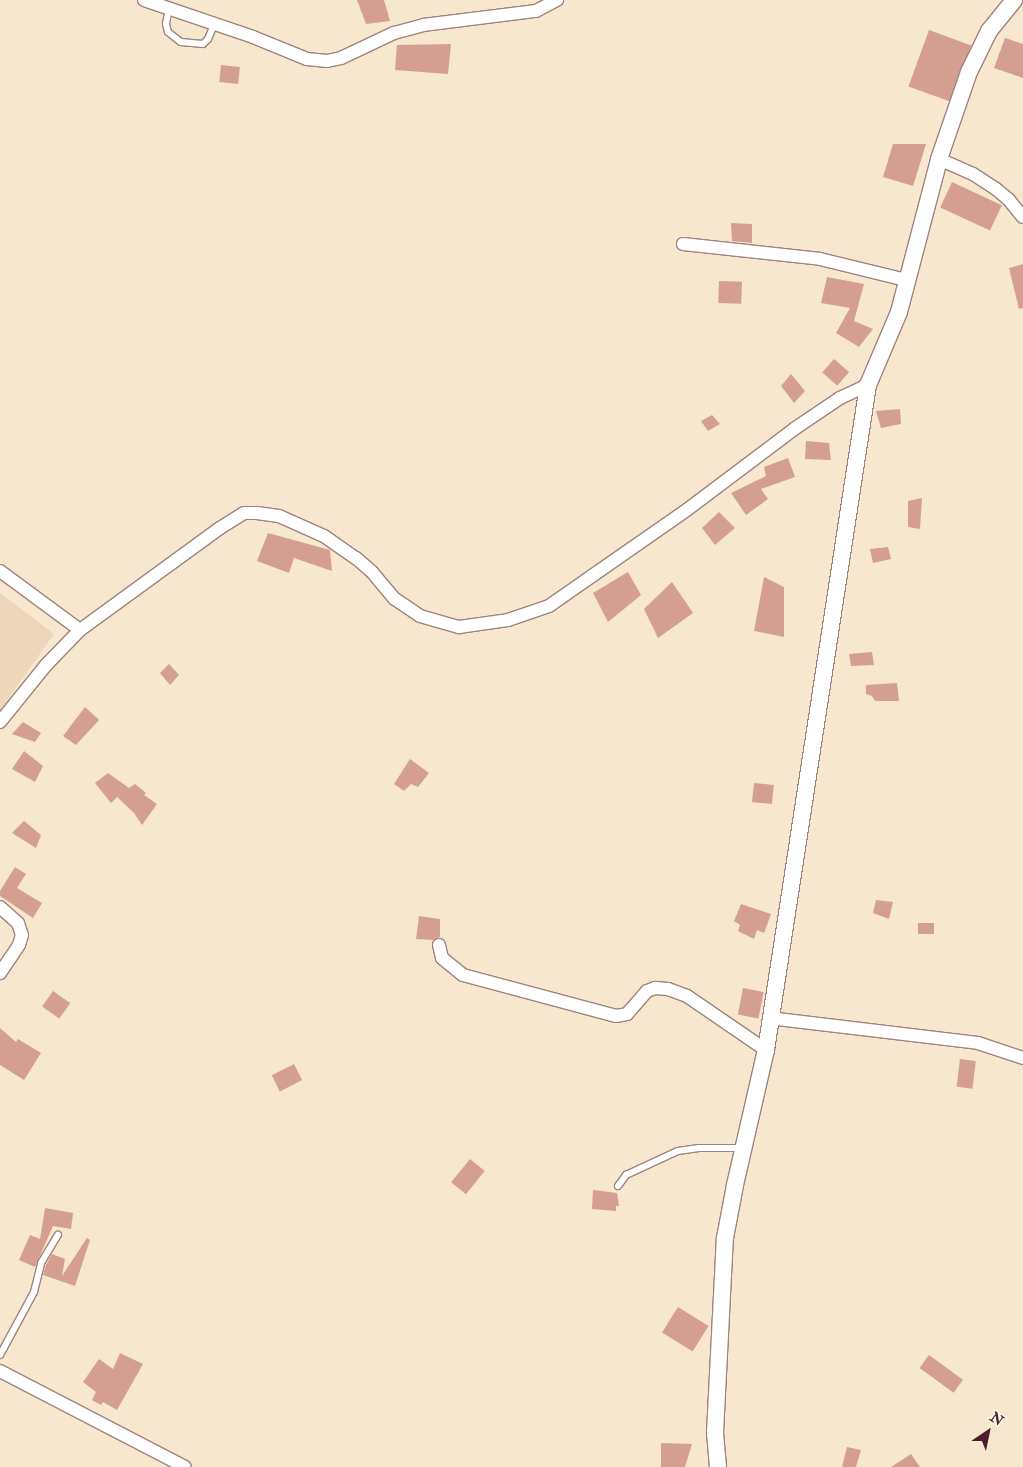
<!DOCTYPE html>
<style>
body{margin:0}
#map{position:relative;width:1023px;height:1467px;overflow:hidden;background:#f7e7cf;font-family:"IM FELL Double Pica",serif}
div>[style]{position:absolute}
[style*='--x']{left:calc(var(--x)*1px);top:calc(var(--y)*1px);width:calc(var(--w)*1px);rotate:calc(var(--a)*1deg)}
.built>*{inset:0;background:#eed6bb}
.building>*{inset:0;background:#d49f90;transform-origin:0 0}
.roads{filter:drop-shadow(1px 0 #a0837d) drop-shadow(-1px 0 #a0837d) drop-shadow(0 1px #a0837d) drop-shadow(0 -1px #a0837d)}
.service>*{height:6px;margin:-3px;padding:0 3px;transform-origin:3px;border-radius:3px;background:#fff}
.minor>*{height:12px;margin:-6px;padding:0 6px;transform-origin:6px;border-radius:6px;background:#fff}
.tertiary>*{height:16px;margin:-8px;padding:0 8px;transform-origin:8px;border-radius:8px;background:#fff}
span{translate:-50% -50%;white-space:nowrap;text-align:center;line-height:1.15;-webkit-text-stroke:4px #fcf5e5;paint-order:stroke}
.north{position:absolute;left:963px;top:1407px;width:50px;height:50px;-webkit-text-stroke:4px #fcf5e5;paint-order:stroke;rotate:34deg;font-size:14px;font-weight:700;line-height:20px;text-align:center;color:#4a1f2b}
.north::after{content:'';display:block;margin:auto;width:18px;height:22px;background:#4a1f2b;clip-path:polygon(50% 0,100% 100%,50% 72%,0 100%)}
</style>
<div id="map">
<div class="built">
<i style="clip-path:polygon(0 593px,54px 634px,0 710px)"></i>
</div>
<div class="building">
<i style="clip-path:polygon(357px 0,384px 0,390px 21px,366px 24px)"></i>
<i style="left:929px;top:30px;width:45px;height:60px;rotate:20deg"></i>
<i style="clip-path:polygon(1005px 38px,1023px 44px,1023px 78px,994px 68px)"></i>
<i style="clip-path:polygon(451px 44px,448px 74px,395px 70px,397px 45px)"></i>
<i style="left:221px;top:65px;width:19px;height:17px;rotate:6deg"></i>
<i style="clip-path:polygon(893px 144px,926px 144px,913px 186px,883px 177px)"></i>
<i style="left:952px;top:182px;width:55px;height:28px;rotate:25deg"></i>
<i style="clip-path:polygon(731px 223px,752px 224px,752px 243px,732px 241px)"></i>
<i style="clip-path:polygon(1023px 264px,1023px 308px,1019px 309px,1009px 268px)"></i>
<i style="clip-path:polygon(827px 277px,864px 284px,854px 321px,873px 329px,859px 347px,836px 333px,850px 308px,821px 303px)"></i>
<i style="left:719px;top:281px;width:23px;height:22px;rotate:2deg"></i>
<i style="left:834px;top:359px;width:20px;height:18px;rotate:41deg"></i>
<i style="clip-path:polygon(791px 374px,805px 391px,794px 403px,781px 386px)"></i>
<i style="clip-path:polygon(900px 409px,901px 424px,881px 428px,876px 411px)"></i>
<i style="clip-path:polygon(712px 415px,720px 424px,708px 431px,701px 421px)"></i>
<i style="clip-path:polygon(806px 441px,829px 443px,831px 460px,805px 459px)"></i>
<i style="clip-path:polygon(788px 458px,795px 477px,761px 489px,768px 499px,746px 515px,731px 493px,766px 476px,764px 467px)"></i>
<i style="clip-path:polygon(922px 498px,920px 529px,908px 527px,908px 501px)"></i>
<i style="clip-path:polygon(719px 512px,735px 528px,715px 545px,702px 528px)"></i>
<i style="clip-path:polygon(268px 533px,330px 550px,332px 571px,294px 558px,289px 573px,257px 561px)"></i>
<i style="clip-path:polygon(888px 547px,891px 559px,873px 563px,870px 549px)"></i>
<i style="clip-path:polygon(628px 572px,641px 595px,608px 622px,593px 593px)"></i>
<i style="clip-path:polygon(764px 577px,784px 587px,784px 637px,754px 631px)"></i>
<i style="clip-path:polygon(672px 582px,693px 613px,658px 638px,644px 609px)"></i>
<i style="clip-path:polygon(872px 652px,874px 665px,851px 666px,849px 654px)"></i>
<i style="clip-path:polygon(169px 664px,179px 675px,170px 685px,160px 673px)"></i>
<i style="clip-path:polygon(897px 683px,899px 701px,875px 701px,872px 696px,866px 694px,866px 685px)"></i>
<i style="clip-path:polygon(85px 707px,99px 720px,76px 745px,63px 736px)"></i>
<i style="clip-path:polygon(23px 722px,41px 733px,35px 742px,12px 734px)"></i>
<i style="clip-path:polygon(24px 751px,43px 766px,35px 782px,12px 769px)"></i>
<i style="clip-path:polygon(410px 759px,429px 773px,418px 787px,411px 784px,404px 791px,394px 784px)"></i>
<i style="clip-path:polygon(108px 773px,129px 788px,135px 784px,146px 793px,144px 795px,157px 804px,142px 825px,134px 813px,117px 797px,111px 803px,95px 783px)"></i>
<i style="left:754px;top:783px;width:20px;height:19px;rotate:6deg"></i>
<i style="clip-path:polygon(24px 821px,41px 835px,36px 848px,12px 833px)"></i>
<i style="clip-path:polygon(15px 867px,26px 874px,17px 888px,42px 903px,33px 918px,0 896px,0 891px)"></i>
<i style="clip-path:polygon(876px 900px,893px 902px,889px 919px,873px 913px)"></i>
<i style="clip-path:polygon(741px 904px,771px 914px,764px 933px,757px 930px,754px 939px,738px 931px,740px 925px,734px 921px)"></i>
<i style="clip-path:polygon(419px 916px,440px 919px,440px 937px,433px 940px,416px 939px)"></i>
<i style="left:918px;top:923px;width:16px;height:11px"></i>
<i style="left:743px;top:988px;width:21px;height:27px;rotate:11deg"></i>
<i style="left:53px;top:991px;width:21px;height:19px;rotate:35deg"></i>
<i style="clip-path:polygon(0 1028px,16px 1042px,18px 1039px,41px 1053px,24px 1080px,0 1065px)"></i>
<i style="left:960px;top:1059px;width:16px;height:28px;rotate:7deg"></i>
<i style="left:294px;top:1064px;width:18px;height:25px;rotate:63deg"></i>
<i style="left:470px;top:1159px;width:19px;height:30px;rotate:39deg"></i>
<i style="clip-path:polygon(593px 1190px,617px 1193px,619px 1206px,616px 1206px,616px 1211px,592px 1209px)"></i>
<i style="clip-path:polygon(45px 1208px,73px 1213px,71px 1229px,53px 1226px,35px 1267px,19px 1260px,30px 1235px,40px 1239px)"></i>
<i style="clip-path:polygon(87px 1238px,90px 1240px,75px 1286px,43px 1275px,46px 1265px,52px 1254px,65px 1259px,62px 1276px)"></i>
<i style="left:678px;top:1307px;width:36px;height:30px;rotate:32deg"></i>
<i style="clip-path:polygon(120px 1353px,143px 1364px,117px 1410px,103px 1402px,101px 1405px,92px 1400px,96px 1392px,83px 1382px,99px 1359px,113px 1369px)"></i>
<i style="left:929px;top:1355px;width:42px;height:16px;rotate:36deg"></i>
<i style="clip-path:polygon(661px 1443px,692px 1444px,685px 1467px,661px 1467px)"></i>
<i style="clip-path:polygon(847px 1447px,861px 1450px,856px 1467px,842px 1467px)"></i>
<i style="clip-path:polygon(911px 1454px,920px 1467px,891px 1467px)"></i>
</div>
<div class="roads">
<div class="service">
<i style="--x:169;--y:8;--w:16;--a:101"></i>
<i style="--x:166;--y:24;--w:8;--a:76"></i>
<i style="--x:168;--y:32;--w:16;--a:38"></i>
<i style="--x:181;--y:42;--w:22;--a:5"></i>
<i style="--x:203;--y:44;--w:7;--a:-45"></i>
<i style="--x:208;--y:39;--w:15;--a:-67"></i>
<i style="--x:618;--y:1186;--w:14;--a:-54"></i>
<i style="--x:626;--y:1175;--w:57;--a:-24.8"></i>
<i style="--x:678;--y:1151;--w:21;--a:-8"></i>
<i style="--x:699;--y:1148;--w:43;--a:0"></i>
<i style="--x:0;--y:1355;--w:72;--a:-61.6"></i>
<i style="--x:34;--y:1292;--w:30;--a:-76"></i>
<i style="--x:41;--y:1263;--w:33;--a:-59"></i>
</div>
<div class="minor">
<i style="--x:144;--y:0;--w:115;--a:18.7"></i>
<i style="--x:253;--y:37;--w:58;--a:22.2"></i>
<i style="--x:307;--y:59;--w:20;--a:6"></i>
<i style="--x:327;--y:61;--w:14;--a:-12"></i>
<i style="--x:341;--y:58;--w:59;--a:-25.3"></i>
<i style="--x:394;--y:33;--w:30;--a:-15"></i>
<i style="--x:423;--y:25;--w:114;--a:-7.1"></i>
<i style="--x:536;--y:11;--w:24;--a:-28"></i>
<i style="--x:939;--y:159;--w:37;--a:24"></i>
<i style="--x:973;--y:174;--w:27;--a:33"></i>
<i style="--x:996;--y:189;--w:17;--a:40"></i>
<i style="--x:1009;--y:200;--w:22;--a:51"></i>
<i style="--x:683;--y:244;--w:138;--a:6.2"></i>
<i style="--x:820;--y:259;--w:89;--a:13.7"></i>
<i style="--x:0;--y:571;--w:99;--a:36.4"></i>
<i style="--x:0;--y:722;--w:73;--a:-51.1"></i>
<i style="--x:46;--y:665;--w:49;--a:-45.8"></i>
<i style="--x:80;--y:630;--w:173;--a:-36.1"></i>
<i style="--x:220;--y:528;--w:28;--a:-32"></i>
<i style="--x:244;--y:513;--w:13;--a:0"></i>
<i style="--x:257;--y:513;--w:22;--a:8"></i>
<i style="--x:279;--y:516;--w:49;--a:24"></i>
<i style="--x:324;--y:536;--w:39;--a:35"></i>
<i style="--x:356;--y:558;--w:21;--a:41"></i>
<i style="--x:372;--y:572;--w:35;--a:50"></i>
<i style="--x:395;--y:599;--w:30;--a:34"></i>
<i style="--x:420;--y:616;--w:41;--a:15.8"></i>
<i style="--x:459;--y:627;--w:49;--a:-8.1"></i>
<i style="--x:508;--y:620;--w:43;--a:-18.9"></i>
<i style="--x:549;--y:606;--w:169;--a:-34.9"></i>
<i style="--x:688;--y:509;--w:133;--a:-37"></i>
<i style="--x:794;--y:429;--w:55;--a:-34"></i>
<i style="--x:840;--y:398;--w:31;--a:-25"></i>
<i style="--x:0;--y:907;--w:24;--a:42"></i>
<i style="--x:18;--y:923;--w:13;--a:72"></i>
<i style="--x:22;--y:935;--w:10;--a:107"></i>
<i style="--x:19;--y:945;--w:34;--a:124"></i>
<i style="--x:439;--y:945;--w:13;--a:77"></i>
<i style="--x:442;--y:958;--w:27;--a:39"></i>
<i style="--x:463;--y:975;--w:158;--a:15"></i>
<i style="--x:616;--y:1016;--w:11;--a:-10"></i>
<i style="--x:627;--y:1014;--w:30;--a:-49"></i>
<i style="--x:647;--y:991;--w:9;--a:-21"></i>
<i style="--x:655;--y:988;--w:13;--a:4"></i>
<i style="--x:668;--y:989;--w:20;--a:20"></i>
<i style="--x:687;--y:996;--w:96;--a:34.4"></i>
<i style="--x:769;--y:1018;--w:210;--a:6.8"></i>
<i style="--x:978;--y:1043;--w:47;--a:18.4"></i>
<i style="--x:0;--y:1371;--w:208;--a:27.4"></i>
</div>
<div class="tertiary">
<i style="--x:718;--y:1467;--w:34;--a:-95"></i>
<i style="--x:715;--y:1433;--w:195;--a:-87.1"></i>
<i style="--x:725;--y:1238;--w:54;--a:-79.3"></i>
<i style="--x:735;--y:1185;--w:139;--a:-77.1"></i>
<i style="--x:766;--y:1050;--w:673;--a:-81.28"></i>
<i style="--x:868;--y:385;--w:79;--a:-67"></i>
<i style="--x:899;--y:312;--w:158;--a:-75.3"></i>
<i style="--x:939;--y:159;--w:92;--a:-71"></i>
<i style="--x:969;--y:72;--w:46;--a:-64"></i>
<i style="--x:989;--y:31;--w:40;--a:-51"></i>
</div>
</div>
<div class="north">N</div>
</div>
